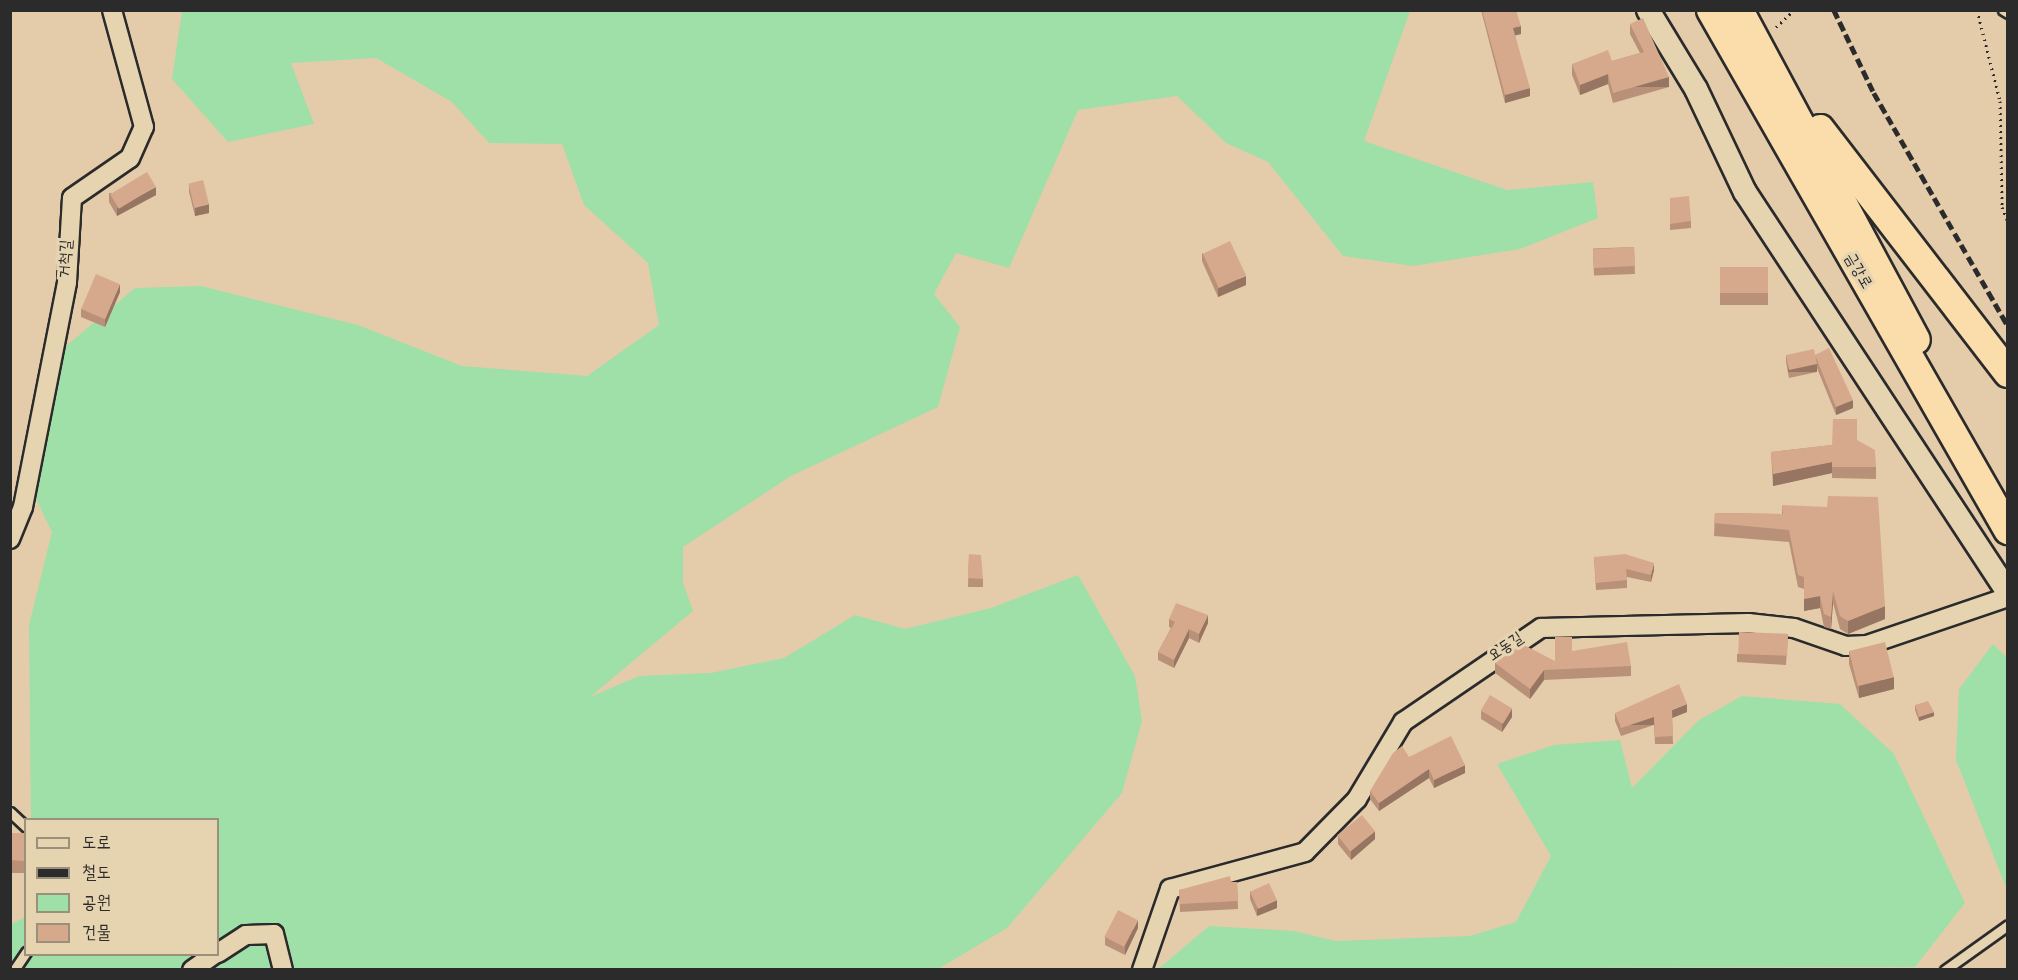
<!DOCTYPE html>
<meta charset="utf-8">
<style>
body{margin:0}
#map{position:relative;width:2018px;height:980px;overflow:hidden;background:#e4ccaa;font-family:"Gochi Hand","Poor Story",sans-serif}
div>[style]{position:absolute}
[style*='--x']{left:calc(var(--x)*1px);top:calc(var(--y)*1px);width:calc(var(--w)*1px);rotate:calc(var(--a)*1deg)}
.green>*{inset:0;background:#9fdfa8}
.path>*{height:3px;margin-top:-1.5px;transform-origin:0;background:repeating-linear-gradient(90deg,#2b2b2b 0 1.5px,transparent 0 6px)}
.roads{filter:drop-shadow(2px 0 #2b2b2b) drop-shadow(-2px 0 #2b2b2b) drop-shadow(0 2px #2b2b2b) drop-shadow(0 -2px #2b2b2b)}
.service>*{height:9px;margin:-4.5px;padding:0 4.5px;transform-origin:4.5px;border-radius:4.5px;background:#e6d4b1}
.minor>*{height:18px;margin:-9px;padding:0 9px;transform-origin:9px;border-radius:9px;background:#e6d4b1}
.tertiary>*{height:22px;margin:-11px;padding:0 11px;transform-origin:11px;border-radius:11px;background:#e6d4b1}
.trunk>*{height:28px;margin:-14px;padding:0 14px;transform-origin:14px;border-radius:14px;background:#fbddab}
.rail>*{height:4.5px;margin-top:-2.25px;transform-origin:0;background:repeating-linear-gradient(90deg,#2b2b2b 0 9px,transparent 0 13.5px)}
.wall>*{inset:0;background:#b99178;transform-origin:0 0}
.shaded-wall>*{inset:0;background:#967662;transform-origin:0 0}
.building>*{inset:0;background:#d7a98c;transform-origin:0 0}
span{translate:-50% -50%;white-space:nowrap;text-align:center;line-height:1.15;-webkit-text-stroke:6px #e6d4b1;paint-order:stroke}
.street-label{font-size:16px;color:#2b2b2b}
.frame{position:absolute;inset:0;border:12px solid #2b2b2b;pointer-events:none}
.legend{position:absolute;left:24px;top:818px;width:195px;height:138px;box-sizing:border-box;background:#e6d4b1;border:2px solid #9b907b;margin:0;padding:8px 10px;list-style:none;font-size:18px;color:#2b2b2b}
.legend li{display:flex;align-items:center;gap:12px;height:30px}
.legend b{width:30px;border:2px solid #9b907b}
</style>
<div id="map">
<div class="green">
<i style="clip-path:polygon(182px 11px,1410px 11px,1364px 141px,1507px 190px,1593px 182px,1598px 218px,1520px 249px,1413px 266px,1343px 256px,1268px 162px,1226px 143px,1177px 96px,1078px 110px,1009px 268px,956px 253px,934px 294px,960px 327px,938px 407px,791px 476px,683px 547px,683px 583px,693px 611px,590px 697px,639px 676px,711px 673px,784px 658px,855px 615px,905px 629px,991px 608px,1078px 575px,1135px 676px,1142px 721px,1122px 793px,1007px 928px,938px 969px,11px 970px,10px 925px,25px 917px,26px 954px,218px 954px,218px 820px,31px 819px,29px 625px,52px 532px,35px 497px,52px 358px,135px 288px,201px 286px,358px 325px,462px 366px,587px 376px,659px 325px,648px 263px,584px 205px,562px 144px,489px 143px,452px 102px,376px 58px,291px 63px,314px 124px,228px 142px,172px 79px)"></i>
<i style="clip-path:polygon(1993px 644px,2007px 658px,2007px 890px,1956px 760px,1959px 689px)"></i>
<i style="clip-path:polygon(1742px 696px,1840px 704px,1894px 754px,1965px 903px,1915px 967px,1158px 969px,1209px 926px,1294px 931px,1336px 941px,1470px 936px,1516px 922px,1551px 856px,1497px 764px,1554px 745px,1620px 740px,1632px 788px,1699px 720px)"></i>
</div>
<div class="path">
<i style="--x:1977;--y:10;--w:94;--a:75.8"></i>
<i style="--x:2000;--y:101;--w:106;--a:88.9"></i>
<i style="--x:2002;--y:207;--w:16;--a:68"></i>
<i style="--x:1776;--y:27;--w:25;--a:-43"></i>
</div>
<div class="roads">
<div class="service">
<i style="--x:2003;--y:10;--w:6;--a:31"></i>
<i style="--x:10;--y:812;--w:22;--a:43"></i>
<i style="--x:14;--y:970;--w:22;--a:-56"></i>
<i style="--x:1945;--y:970;--w:77;--a:-35.5"></i>
</div>
<div class="minor">
<i style="--x:10;--y:539;--w:35;--a:-68"></i>
<i style="--x:23;--y:507;--w:229;--a:-78.9"></i>
<i style="--x:67;--y:282;--w:84;--a:-86.6"></i>
<i style="--x:72;--y:198;--w:70;--a:-34.6"></i>
<i style="--x:130;--y:158;--w:34;--a:-66"></i>
<i style="--x:144;--y:127;--w:121;--a:-105.3"></i>
<i style="--x:218;--y:953;--w:33;--a:-33"></i>
<i style="--x:246;--y:935;--w:28;--a:-2"></i>
<i style="--x:274;--y:934;--w:37;--a:76"></i>
<i style="--x:192;--y:970;--w:28;--a:-35"></i>
<i style="--x:1142;--y:970;--w:86;--a:-70.9"></i>
<i style="--x:1170;--y:889;--w:140;--a:-15.3"></i>
<i style="--x:1305;--y:852;--w:74;--a:-45.5"></i>
<i style="--x:1357;--y:799;--w:90;--a:-59.1"></i>
<i style="--x:1403;--y:722;--w:167;--a:-34.3"></i>
<i style="--x:1541;--y:628;--w:207;--a:-1.4"></i>
<i style="--x:1748;--y:623;--w:46;--a:6.2"></i>
<i style="--x:1794;--y:628;--w:55;--a:19.1"></i>
<i style="--x:1846;--y:646;--w:21;--a:-3"></i>
<i style="--x:1867;--y:645;--w:149;--a:-18.8"></i>
</div>
<div class="tertiary">
<i style="--x:1648;--y:10;--w:92;--a:58.7"></i>
<i style="--x:1696;--y:89;--w:114;--a:64.6"></i>
<i style="--x:1745;--y:192;--w:479;--a:56.7"></i>
</div>
<div class="trunk">
<i style="--x:1711;--y:10;--w:599;--a:60.27"></i>
<i style="--x:1739;--y:10;--w:374;--a:61.8"></i>
<i style="--x:1820;--y:129;--w:308;--a:52.4"></i>
</div>
</div>
<div class="rail">
<i style="--x:1834;--y:10;--w:92;--a:64.3"></i>
<i style="--x:1874;--y:93;--w:269;--a:60.1"></i>
</div>
<div class="wall">
<i style="clip-path:polygon(1481px 10px,1516px 10px,1521px 34px,1515px 35px,1530px 96px,1505px 103px)"></i>
<i style="clip-path:polygon(1630px 24px,1669px 87px,1613px 103px,1608px 84px,1580px 95px,1572px 75px,1572px 64px,1612px 61px,1640px 53px,1630px 34px)"></i>
<i style="clip-path:polygon(189px 184px,209px 213px,195px 216px,189px 192px)"></i>
<i style="clip-path:polygon(109px 193px,156px 195px,117px 216px,109px 202px)"></i>
<i style="clip-path:polygon(1670px 198px,1691px 221px,1691px 228px,1670px 230px)"></i>
<i style="left:1634px;top:247px;width:27px;height:41px;rotate:88deg"></i>
<i style="clip-path:polygon(1202px 253px,1246px 285px,1218px 297px,1202px 261px)"></i>
<i style="left:1720px;top:267px;width:48px;height:38px"></i>
<i style="clip-path:polygon(120px 292px,105px 327px,81px 317px,81px 309px)"></i>
<i style="clip-path:polygon(1786px 355px,1815px 355px,1853px 408px,1836px 415px,1817px 368px,1817px 372px,1789px 378px,1786px 362px)"></i>
<i style="clip-path:polygon(1857px 440px,1876px 467px,1876px 479px,1832px 478px,1832px 473px,1773px 486px,1771px 452px,1832px 445px)"></i>
<i style="clip-path:polygon(1782px 505px,1885px 619px,1848px 634px,1840px 629px,1833px 603px,1831px 629px,1824px 627px,1820px 608px,1804px 611px,1804px 589px,1798px 587px,1789px 542px,1714px 536px,1715px 513px,1782px 514px)"></i>
<i style="clip-path:polygon(969px 554px,983px 579px,983px 587px,968px 587px)"></i>
<i style="clip-path:polygon(1594px 557px,1654px 570px,1651px 582px,1627px 577px,1627px 588px,1596px 590px)"></i>
<i style="clip-path:polygon(1169px 619px,1208px 623px,1199px 643px,1189px 638px,1174px 668px,1158px 660px,1158px 652px,1171px 628px,1169px 627px)"></i>
<i style="clip-path:polygon(1788px 634px,1786px 665px,1737px 662px,1737px 654px)"></i>
<i style="clip-path:polygon(1572px 651px,1631px 666px,1631px 676px,1544px 680px,1530px 699px,1495px 673px,1495px 663px,1555px 661px)"></i>
<i style="clip-path:polygon(1849px 651px,1894px 689px,1859px 698px,1849px 664px)"></i>
<i style="clip-path:polygon(1915px 705px,1934px 716px,1919px 721px,1915px 710px)"></i>
<i style="clip-path:polygon(1481px 711px,1512px 717px,1502px 732px,1481px 719px)"></i>
<i style="clip-path:polygon(1687px 712px,1672px 718px,1673px 744px,1655px 744px,1654px 725px,1621px 736px,1615px 721px,1615px 713px)"></i>
<i style="clip-path:polygon(1409px 757px,1465px 773px,1434px 788px,1429px 778px,1379px 811px,1370px 799px,1370px 791px)"></i>
<i style="left:10px;top:833px;width:16px;height:40px"></i>
<i style="clip-path:polygon(1338px 836px,1375px 839px,1351px 860px,1338px 844px)"></i>
<i style="clip-path:polygon(1231px 882px,1237px 882px,1238px 909px,1180px 912px,1179px 890px)"></i>
<i style="clip-path:polygon(1250px 891px,1277px 908px,1257px 916px,1250px 899px)"></i>
<i style="clip-path:polygon(1138px 928px,1125px 955px,1105px 945px,1105px 937px)"></i>
</div>
<div class="shaded-wall">
<i style="clip-path:polygon(1521px 26px,1521px 34px,1513px 36px,1513px 28px)"></i>
<i style="clip-path:polygon(1608px 74px,1608px 84px,1580px 95px,1580px 85px)"></i>
<i style="left:1669px;top:77px;width:10px;height:58px;rotate:90deg"></i>
<i style="clip-path:polygon(1530px 88px,1530px 96px,1505px 103px,1505px 95px)"></i>
<i style="clip-path:polygon(156px 187px,156px 195px,117px 216px,117px 208px)"></i>
<i style="clip-path:polygon(209px 204px,209px 213px,195px 216px,195px 208px)"></i>
<i style="clip-path:polygon(1246px 276px,1246px 285px,1218px 297px,1218px 288px)"></i>
<i style="clip-path:polygon(120px 284px,120px 292px,105px 327px,105px 319px)"></i>
<i style="left:1817px;top:364px;width:8px;height:29px;rotate:90deg"></i>
<i style="clip-path:polygon(1853px 400px,1853px 408px,1836px 415px,1836px 407px)"></i>
<i style="clip-path:polygon(1832px 462px,1832px 473px,1773px 486px,1773px 474px)"></i>
<i style="clip-path:polygon(1654px 563px,1654px 570px,1651px 582px,1651px 575px)"></i>
<i style="clip-path:polygon(1833px 591px,1833px 603px,1831px 629px,1831px 617px)"></i>
<i style="clip-path:polygon(1820px 596px,1820px 608px,1804px 611px,1804px 599px)"></i>
<i style="clip-path:polygon(1885px 606px,1885px 619px,1848px 634px,1848px 621px)"></i>
<i style="clip-path:polygon(1208px 615px,1208px 623px,1199px 643px,1199px 634px)"></i>
<i style="clip-path:polygon(1189px 629px,1189px 638px,1174px 668px,1174px 660px)"></i>
<i style="clip-path:polygon(1544px 670px,1544px 680px,1530px 699px,1530px 689px)"></i>
<i style="clip-path:polygon(1894px 677px,1894px 689px,1859px 698px,1859px 686px)"></i>
<i style="clip-path:polygon(1687px 704px,1687px 712px,1672px 718px,1672px 710px)"></i>
<i style="clip-path:polygon(1512px 708px,1512px 717px,1502px 732px,1502px 724px)"></i>
<i style="clip-path:polygon(1934px 712px,1934px 716px,1919px 721px,1919px 717px)"></i>
<i style="left:1654px;top:717px;width:8px;height:35px;rotate:90deg"></i>
<i style="clip-path:polygon(1465px 765px,1465px 773px,1434px 788px,1434px 780px)"></i>
<i style="clip-path:polygon(1429px 769px,1429px 778px,1379px 811px,1379px 803px)"></i>
<i style="clip-path:polygon(1375px 831px,1375px 839px,1351px 860px,1351px 851px)"></i>
<i style="clip-path:polygon(1277px 900px,1277px 908px,1257px 916px,1257px 908px)"></i>
<i style="clip-path:polygon(1138px 920px,1138px 928px,1125px 955px,1125px 946px)"></i>
</div>
<div class="building">
<i style="clip-path:polygon(1482px 10px,1516px 10px,1521px 26px,1513px 28px,1530px 88px,1505px 95px)"></i>
<i style="clip-path:polygon(1643px 18px,1669px 77px,1613px 93px,1608px 74px,1580px 85px,1572px 64px,1608px 50px,1612px 61px,1644px 52px,1630px 24px)"></i>
<i style="left:147px;top:172px;width:17px;height:43px;rotate:59deg"></i>
<i style="left:203px;top:180px;width:25px;height:15px;rotate:76deg"></i>
<i style="clip-path:polygon(1689px 196px,1691px 221px,1670px 224px,1670px 198px)"></i>
<i style="left:1230px;top:241px;width:38px;height:30px;rotate:65deg"></i>
<i style="left:1634px;top:247px;width:19px;height:41px;rotate:87deg"></i>
<i style="left:1720px;top:267px;width:48px;height:26px"></i>
<i style="left:96px;top:274px;width:26px;height:38px;rotate:23deg"></i>
<i style="clip-path:polygon(1829px 348px,1853px 400px,1836px 407px,1815px 355px,1817px 364px,1789px 370px,1786px 355px,1814px 349px,1815px 355px)"></i>
<i style="clip-path:polygon(1833px 419px,1857px 419px,1857px 440px,1875px 450px,1876px 467px,1832px 467px,1832px 462px,1773px 474px,1771px 452px,1832px 445px)"></i>
<i style="clip-path:polygon(1828px 496px,1878px 497px,1885px 606px,1848px 621px,1840px 616px,1833px 591px,1831px 617px,1824px 614px,1820px 596px,1804px 599px,1804px 577px,1798px 575px,1789px 530px,1714px 523px,1715px 513px,1783px 514px,1782px 505px,1827px 507px)"></i>
<i style="clip-path:polygon(969px 554px,981px 555px,983px 579px,968px 578px)"></i>
<i style="clip-path:polygon(1625px 554px,1654px 563px,1651px 575px,1626px 569px,1627px 580px,1596px 583px,1594px 557px)"></i>
<i style="clip-path:polygon(1176px 603px,1208px 615px,1199px 634px,1189px 629px,1174px 660px,1158px 652px,1175px 622px,1169px 619px)"></i>
<i style="left:1739px;top:632px;width:49px;height:22px;rotate:2deg"></i>
<i style="clip-path:polygon(1555px 637px,1572px 637px,1572px 651px,1627px 642px,1631px 666px,1544px 670px,1530px 689px,1495px 663px,1522px 644px,1555px 661px)"></i>
<i style="left:1885px;top:642px;width:36px;height:37px;rotate:76deg"></i>
<i style="clip-path:polygon(1679px 684px,1687px 704px,1672px 710px,1673px 736px,1655px 737px,1654px 717px,1621px 728px,1615px 713px)"></i>
<i style="left:1490px;top:695px;width:26px;height:18px;rotate:31deg"></i>
<i style="clip-path:polygon(1928px 701px,1934px 712px,1919px 717px,1915px 705px)"></i>
<i style="clip-path:polygon(1451px 736px,1465px 765px,1434px 780px,1429px 769px,1379px 803px,1370px 791px,1393px 753px,1402px 746px,1409px 757px)"></i>
<i style="left:1362px;top:815px;width:21px;height:32px;rotate:51deg"></i>
<i style="clip-path:polygon(10px 833px,26px 833px,24px 861px,10px 860px)"></i>
<i style="clip-path:polygon(1230px 876px,1231px 882px,1237px 882px,1238px 901px,1180px 904px,1179px 890px)"></i>
<i style="left:1269px;top:883px;width:19px;height:21px;rotate:65deg"></i>
<i style="left:1118px;top:910px;width:22px;height:30px;rotate:27deg"></i>
</div>
<div class="street-label">
<span style="left:68px;top:259px;rotate:-86deg">거척길</span>
<span style="left:1856px;top:272px;rotate:60deg">금강로</span>
<span style="left:1507px;top:649px;rotate:-34deg">요동길</span>
</div>
<div class="frame"></div>
<ul class="legend">
<li><b style="height:8px;background:#e6d4b1"></b>도로</li>
<li><b style="height:8px;background:#2b2b2b"></b>철도</li>
<li><b style="height:16px;background:#9fdfa8"></b>공원</li>
<li><b style="height:16px;background:#d7a98c"></b>건물</li>
</ul>
</div>
